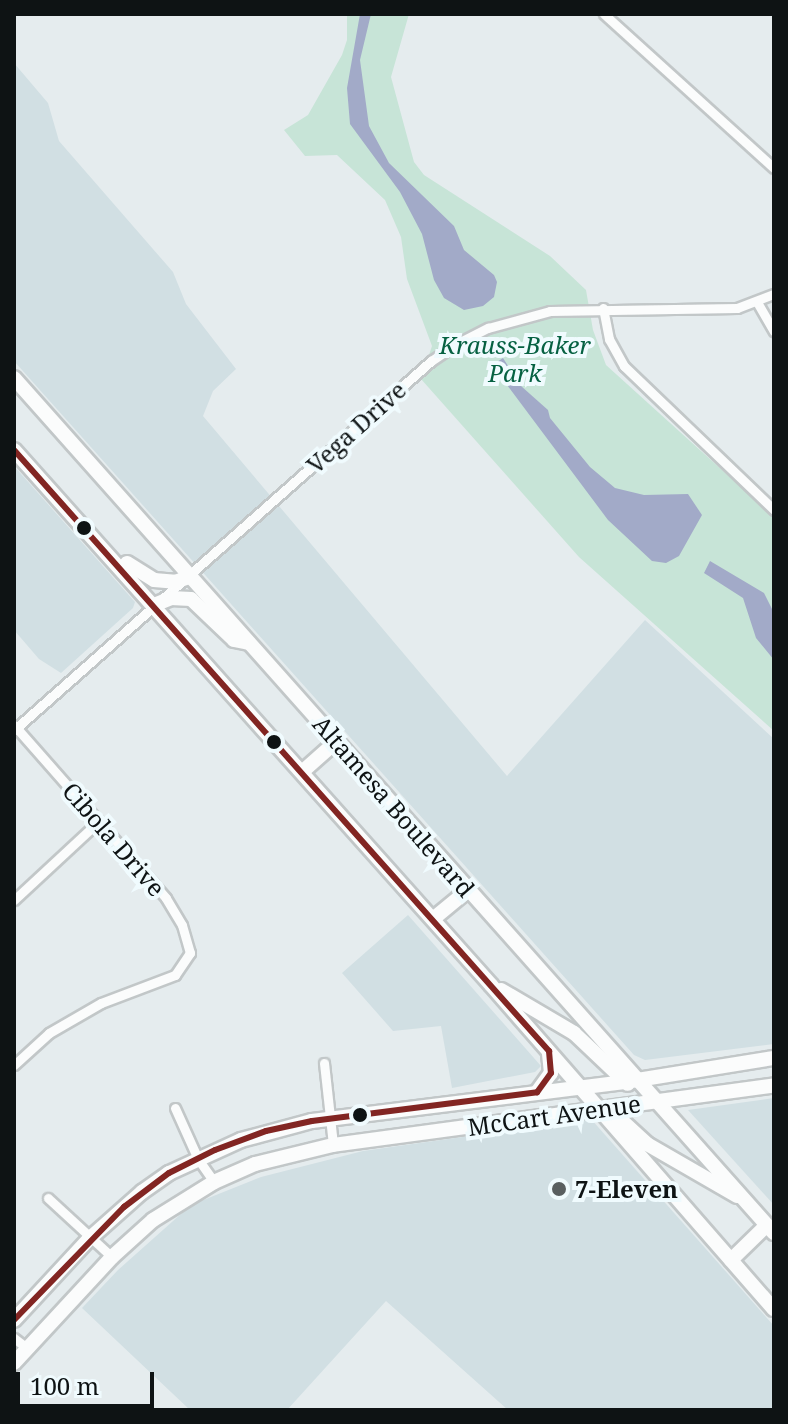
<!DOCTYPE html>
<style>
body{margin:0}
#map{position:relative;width:788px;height:1424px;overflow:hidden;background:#e5ecee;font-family:"Noto Serif",serif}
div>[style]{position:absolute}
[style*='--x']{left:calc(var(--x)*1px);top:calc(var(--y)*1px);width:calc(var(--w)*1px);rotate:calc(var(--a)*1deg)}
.built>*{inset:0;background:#d1dfe3}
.green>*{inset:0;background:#c7e4d7}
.water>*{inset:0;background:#a2aac8}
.roads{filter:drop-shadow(2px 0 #c2c7c8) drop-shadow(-2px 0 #c2c7c8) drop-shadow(0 2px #c2c7c8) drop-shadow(0 -2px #c2c7c8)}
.minor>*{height:9px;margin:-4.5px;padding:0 4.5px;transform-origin:4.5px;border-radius:4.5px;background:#fbfcfc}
.secondary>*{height:14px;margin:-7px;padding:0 7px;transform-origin:7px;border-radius:7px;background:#fbfcfc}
.bus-1>*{height:6px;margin:-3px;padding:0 3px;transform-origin:3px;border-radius:3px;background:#822522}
.dots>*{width:22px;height:22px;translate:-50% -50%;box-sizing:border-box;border:4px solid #f0fbfe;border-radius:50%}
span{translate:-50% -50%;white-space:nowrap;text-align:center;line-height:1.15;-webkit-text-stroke:8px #f0fbfe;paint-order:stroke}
.park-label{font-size:24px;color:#066142;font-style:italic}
.street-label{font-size:24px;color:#0e1314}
.poi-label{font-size:24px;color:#0e1314;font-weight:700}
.left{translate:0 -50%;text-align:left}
.frame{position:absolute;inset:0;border:16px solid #0e1314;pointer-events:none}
.scale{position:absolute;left:16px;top:1372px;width:138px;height:36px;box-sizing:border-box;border:4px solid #0e1314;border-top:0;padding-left:10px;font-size:24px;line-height:28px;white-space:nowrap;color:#0e1314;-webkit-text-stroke:6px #f0fbfe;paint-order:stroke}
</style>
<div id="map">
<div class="built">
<i style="clip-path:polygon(14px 63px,48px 103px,59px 141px,173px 272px,186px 304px,236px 369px,213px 391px,203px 416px,507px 776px,645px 620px,774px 739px,774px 1044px,645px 1060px,634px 1055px,14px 361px)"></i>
<i style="clip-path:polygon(14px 466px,135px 602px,133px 608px,61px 673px,39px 659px,14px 630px)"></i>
<i style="clip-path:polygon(408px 915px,541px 1066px,535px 1072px,452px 1088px,441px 1026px,393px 1031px,342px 973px)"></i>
<i style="clip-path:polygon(774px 1098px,774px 1205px,688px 1110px)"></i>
<i style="clip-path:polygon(591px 1119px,774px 1326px,774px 1410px,508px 1410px,386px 1301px,287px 1410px,190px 1410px,82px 1308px,118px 1270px,191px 1205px,261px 1177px,363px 1151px)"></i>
</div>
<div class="green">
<i style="clip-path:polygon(347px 14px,409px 14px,391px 77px,414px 162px,424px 175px,550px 256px,586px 290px,593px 330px,606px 365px,774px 517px,774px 731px,579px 557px,421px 379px,432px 346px,407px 279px,401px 237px,385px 200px,337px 155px,305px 156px,284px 130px,308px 115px,342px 55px,347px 40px)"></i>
</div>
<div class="water">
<i style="clip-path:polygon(360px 14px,371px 14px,360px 60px,369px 126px,389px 163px,454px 226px,464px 250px,494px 275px,497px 282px,494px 297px,483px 306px,464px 310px,444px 298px,434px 280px,422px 234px,400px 192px,350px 124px,347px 88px)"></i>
<i style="clip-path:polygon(503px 358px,521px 386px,548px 410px,550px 418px,590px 467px,615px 488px,644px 495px,688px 494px,702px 515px,679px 556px,666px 563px,652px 561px,608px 520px,504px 381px,497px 362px)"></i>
<i style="clip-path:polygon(710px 561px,764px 593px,774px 613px,774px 660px,756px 638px,743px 598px,704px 573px)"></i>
</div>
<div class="roads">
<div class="minor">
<i style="--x:604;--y:14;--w:229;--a:42.2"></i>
<i style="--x:757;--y:302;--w:34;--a:60"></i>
<i style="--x:603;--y:308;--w:32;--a:79"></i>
<i style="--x:609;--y:339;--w:31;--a:61"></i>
<i style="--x:624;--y:366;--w:208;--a:43.8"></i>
<i style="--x:14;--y:730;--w:557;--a:-41.51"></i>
<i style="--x:431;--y:361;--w:32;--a:-34"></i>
<i style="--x:458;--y:343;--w:34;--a:-27"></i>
<i style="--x:488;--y:328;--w:64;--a:-15.3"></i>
<i style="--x:550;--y:311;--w:187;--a:-0.9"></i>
<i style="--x:737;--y:308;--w:40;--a:-21"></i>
<i style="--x:14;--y:900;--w:116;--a:-42.9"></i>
<i style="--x:324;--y:1063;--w:82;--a:83.7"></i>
<i style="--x:14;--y:1065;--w:47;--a:-42.4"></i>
<i style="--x:49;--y:1033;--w:60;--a:-30"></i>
<i style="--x:101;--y:1003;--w:79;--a:-20.7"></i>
<i style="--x:175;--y:975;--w:27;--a:-56"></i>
<i style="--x:190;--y:953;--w:29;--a:-106"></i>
<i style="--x:182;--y:925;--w:31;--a:-121"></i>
<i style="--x:166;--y:898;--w:230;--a:-131.3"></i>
<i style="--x:175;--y:1108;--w:56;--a:65.7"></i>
<i style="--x:198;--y:1159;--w:28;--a:55"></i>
<i style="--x:48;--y:1198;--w:87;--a:42.7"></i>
<i style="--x:14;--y:1338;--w:16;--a:38"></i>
</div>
<div class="secondary">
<i style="--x:14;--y:378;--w:1144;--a:48.37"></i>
<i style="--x:14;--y:450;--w:717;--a:48.28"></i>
<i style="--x:491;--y:985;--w:430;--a:48.9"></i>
<i style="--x:127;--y:563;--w:32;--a:32"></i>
<i style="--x:154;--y:580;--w:21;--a:5"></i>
<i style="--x:175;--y:582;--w:15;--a:-20"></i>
<i style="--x:154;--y:605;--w:18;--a:-22"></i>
<i style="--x:171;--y:598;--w:20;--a:3"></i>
<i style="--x:191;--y:599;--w:59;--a:43.6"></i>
<i style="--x:234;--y:640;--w:15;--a:11"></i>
<i style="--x:302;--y:772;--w:47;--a:-41.5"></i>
<i style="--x:433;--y:919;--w:45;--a:-39.6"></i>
<i style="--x:501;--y:990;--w:85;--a:30.5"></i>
<i style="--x:574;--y:1033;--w:74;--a:43.4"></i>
<i style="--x:537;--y:1092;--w:24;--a:-54"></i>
<i style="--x:551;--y:1073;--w:20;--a:-96"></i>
<i style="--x:609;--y:1109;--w:52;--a:42.6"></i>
<i style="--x:647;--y:1144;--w:104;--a:30"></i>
<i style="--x:731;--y:1260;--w:50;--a:-44.2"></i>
<i style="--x:14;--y:1320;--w:110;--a:-47.2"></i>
<i style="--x:89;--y:1239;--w:71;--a:-41.6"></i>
<i style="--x:142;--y:1192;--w:33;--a:-35"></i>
<i style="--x:169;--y:1173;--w:79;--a:-24.6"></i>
<i style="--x:241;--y:1140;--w:73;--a:-15"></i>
<i style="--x:312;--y:1121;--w:315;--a:-7.1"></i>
<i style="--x:625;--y:1082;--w:151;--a:-9.2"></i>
<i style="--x:14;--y:1363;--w:144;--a:-47.2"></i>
<i style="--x:112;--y:1257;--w:55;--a:-42.1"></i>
<i style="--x:153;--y:1220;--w:72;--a:-31.9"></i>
<i style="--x:214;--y:1182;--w:45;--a:-23.7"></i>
<i style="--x:255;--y:1164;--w:80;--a:-13.7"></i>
<i style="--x:333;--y:1145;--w:445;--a:-7.7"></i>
</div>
</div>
<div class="bus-1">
<i style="--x:14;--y:450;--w:805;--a:48.33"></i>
<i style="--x:549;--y:1051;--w:22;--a:85"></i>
<i style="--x:551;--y:1073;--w:24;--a:126"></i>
<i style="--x:14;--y:1320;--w:158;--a:-45.8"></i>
<i style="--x:124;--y:1207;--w:56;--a:-37.1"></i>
<i style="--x:169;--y:1173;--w:51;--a:-26.6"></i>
<i style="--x:215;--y:1150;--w:54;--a:-20.4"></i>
<i style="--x:266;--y:1131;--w:47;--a:-12.3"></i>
<i style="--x:312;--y:1121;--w:227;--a:-7.3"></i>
</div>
<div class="dots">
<i style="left:84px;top:528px;background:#0e1314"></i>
<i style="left:274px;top:742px;background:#0e1314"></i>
<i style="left:360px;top:1115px;background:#0e1314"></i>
<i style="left:559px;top:1189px;background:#595f60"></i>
</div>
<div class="park-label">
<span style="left:515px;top:359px">Krauss-Baker<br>Park</span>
</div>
<div class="street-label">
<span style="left:356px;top:427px;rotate:-42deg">Vega Drive</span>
<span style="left:394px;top:806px;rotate:49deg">Altamesa Boulevard</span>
<span style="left:114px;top:839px;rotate:49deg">Cibola Drive</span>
<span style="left:554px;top:1115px;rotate:-8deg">McCart Avenue</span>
</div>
<div class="poi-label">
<span class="left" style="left:575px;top:1189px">7-Eleven</span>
</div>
<div class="frame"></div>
<div class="scale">100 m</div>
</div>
